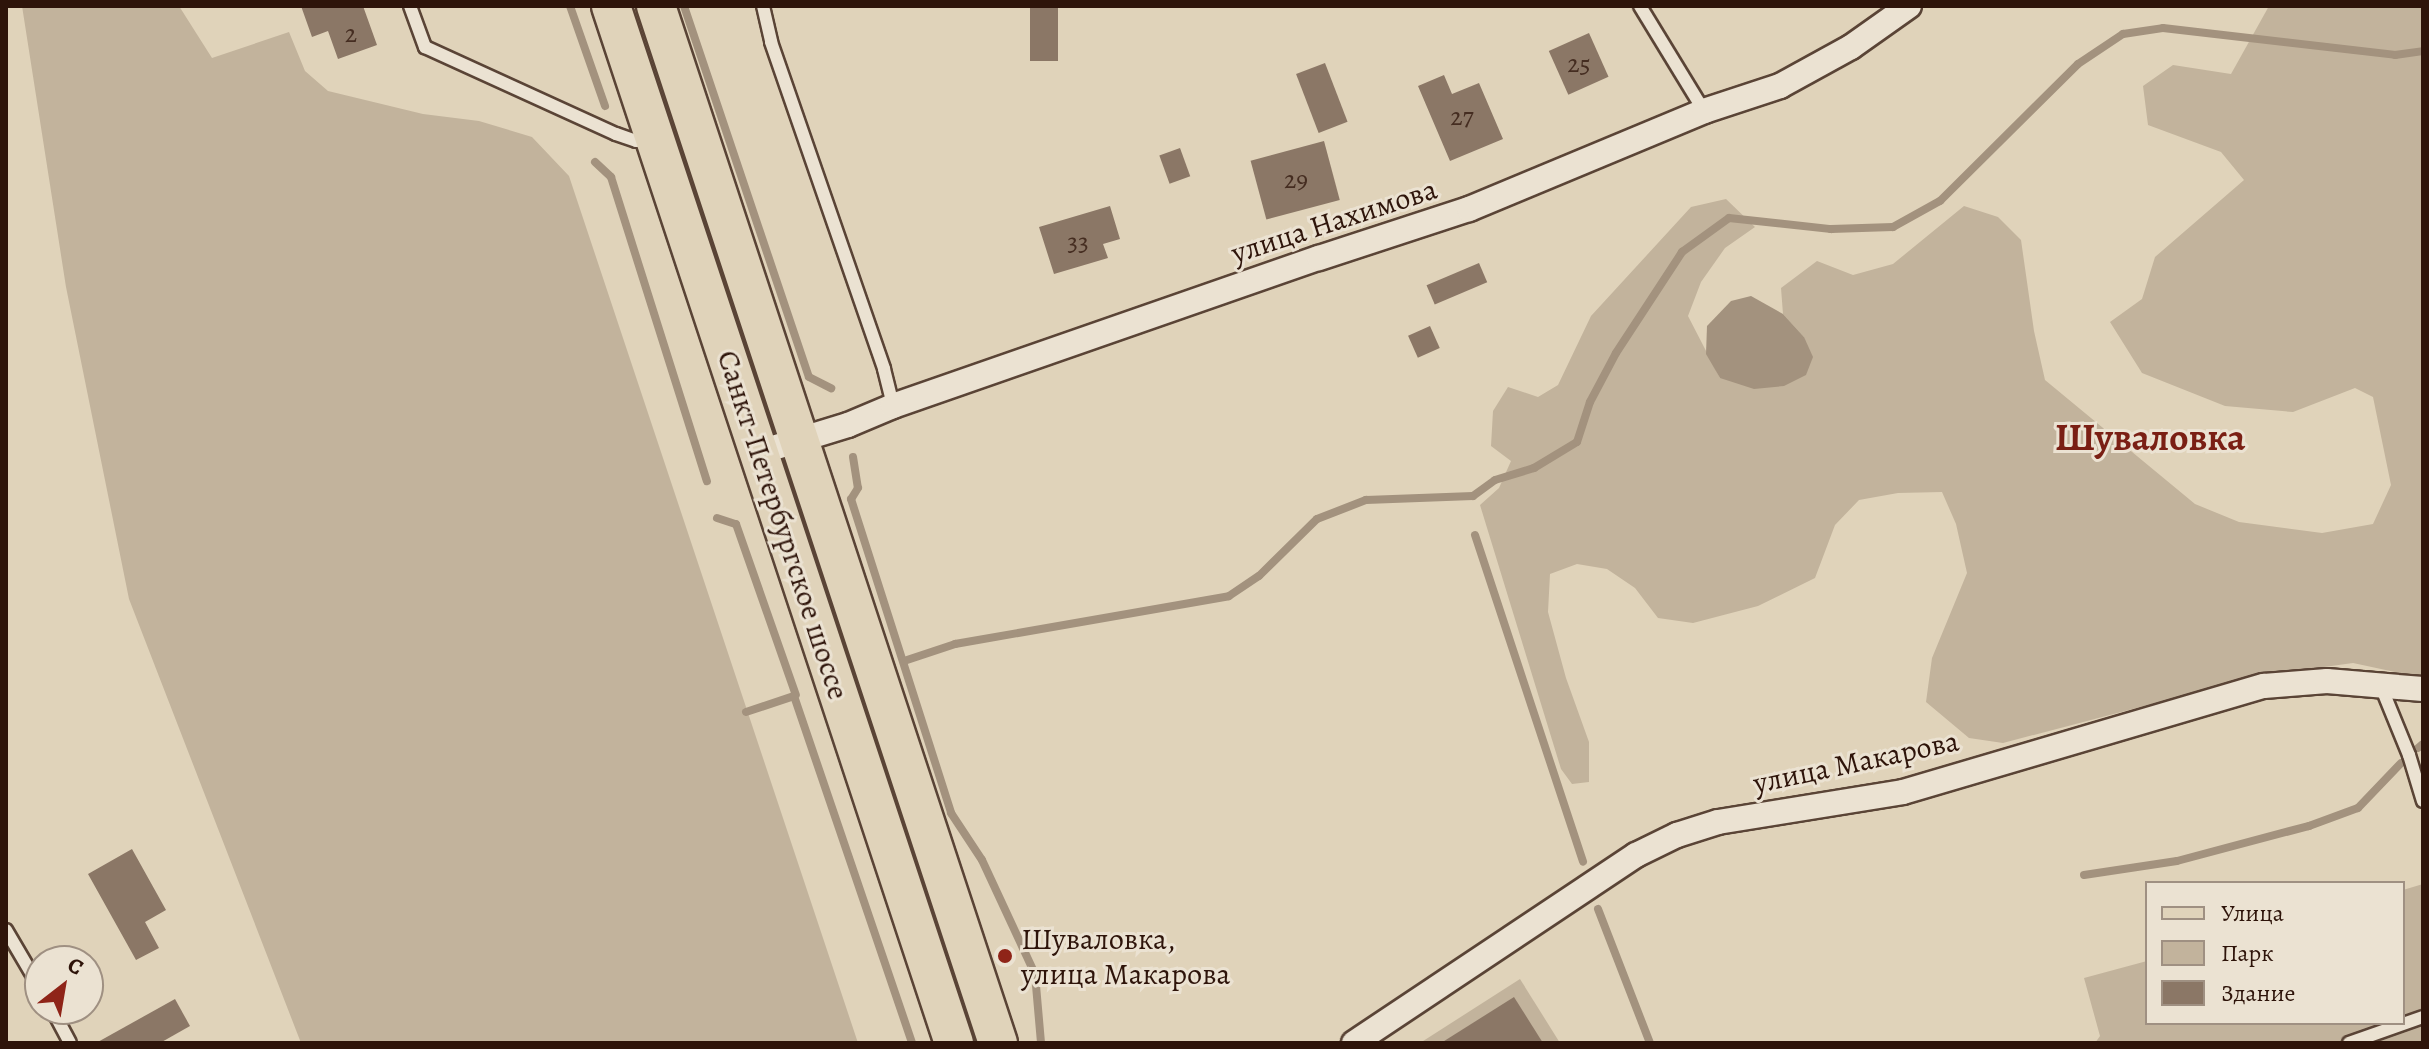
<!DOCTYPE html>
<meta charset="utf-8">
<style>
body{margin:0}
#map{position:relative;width:2429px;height:1049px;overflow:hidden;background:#e0d3ba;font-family:Alegreya,serif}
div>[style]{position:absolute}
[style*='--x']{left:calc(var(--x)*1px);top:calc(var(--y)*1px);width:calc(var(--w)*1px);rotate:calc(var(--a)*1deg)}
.green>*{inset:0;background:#c2b39c}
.water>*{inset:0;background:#a3927e}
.stream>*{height:8px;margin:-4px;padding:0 4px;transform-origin:4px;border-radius:4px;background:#a3927e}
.building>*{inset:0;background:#8b7766;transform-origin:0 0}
.roads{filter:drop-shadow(2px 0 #5a4436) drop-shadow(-2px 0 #5a4436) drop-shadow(0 2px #5a4436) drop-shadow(0 -2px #5a4436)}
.lane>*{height:12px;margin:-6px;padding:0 6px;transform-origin:6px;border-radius:6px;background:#ebe2d2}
.street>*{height:24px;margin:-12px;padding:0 12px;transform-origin:12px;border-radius:12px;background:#ebe2d2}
.primary>*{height:38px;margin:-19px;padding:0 19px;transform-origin:19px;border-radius:19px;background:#e0d3ba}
.dots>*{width:22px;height:22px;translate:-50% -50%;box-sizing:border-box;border:4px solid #ebe2d2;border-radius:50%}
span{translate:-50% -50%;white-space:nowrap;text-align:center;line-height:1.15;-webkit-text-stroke:6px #ebe2d2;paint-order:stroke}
.number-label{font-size:26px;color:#452d21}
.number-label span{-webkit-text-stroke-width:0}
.street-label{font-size:30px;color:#2e140a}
.poi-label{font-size:30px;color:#2e140a}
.left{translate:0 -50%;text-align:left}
.district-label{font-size:38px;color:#7a1f14;font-weight:700}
.frame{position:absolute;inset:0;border:8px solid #2e140a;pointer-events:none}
.legend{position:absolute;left:2145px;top:881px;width:260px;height:144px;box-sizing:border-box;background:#ebe2d2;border:2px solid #9f9082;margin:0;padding:10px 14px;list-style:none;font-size:24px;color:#2e140a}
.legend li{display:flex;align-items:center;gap:16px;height:40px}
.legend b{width:40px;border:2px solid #9f9082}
.north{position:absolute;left:24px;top:945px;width:80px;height:80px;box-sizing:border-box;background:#ebe2d2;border:2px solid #9f9082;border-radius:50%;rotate:31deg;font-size:22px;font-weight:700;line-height:32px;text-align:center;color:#2e140a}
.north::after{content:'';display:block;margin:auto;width:28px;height:36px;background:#8f2418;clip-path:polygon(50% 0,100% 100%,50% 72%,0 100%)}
</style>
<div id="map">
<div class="green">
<i style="clip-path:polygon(22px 6px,179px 6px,212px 58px,289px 32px,305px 71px,328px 91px,423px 114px,479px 121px,532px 137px,569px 176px,858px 1043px,301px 1043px,129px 599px,66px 287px)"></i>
<i style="clip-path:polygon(2269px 6px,2423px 6px,2423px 678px,2353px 663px,2258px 676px,2003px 743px,1969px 738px,1926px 702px,1932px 658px,1967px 573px,1956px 524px,1942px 492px,1898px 493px,1859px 500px,1835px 525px,1815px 578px,1758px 606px,1693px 623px,1658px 618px,1635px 588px,1607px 569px,1577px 564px,1550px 574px,1548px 612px,1566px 678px,1589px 742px,1589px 782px,1572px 784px,1561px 769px,1480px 505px,1499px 488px,1511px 461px,1491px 446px,1493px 411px,1508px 387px,1538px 397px,1558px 385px,1591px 316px,1691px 207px,1726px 199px,1755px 227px,1725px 248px,1701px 282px,1688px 316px,1720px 378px,1804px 337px,1783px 314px,1781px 288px,1817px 261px,1853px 275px,1893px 264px,1964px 206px,1998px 217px,2021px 240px,2034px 331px,2045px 380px,2195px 504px,2239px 522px,2322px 533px,2373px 524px,2391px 485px,2373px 397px,2355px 388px,2293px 412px,2225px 406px,2142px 373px,2110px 322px,2142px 299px,2155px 257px,2244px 180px,2221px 152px,2148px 125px,2143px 86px,2173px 65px,2231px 74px)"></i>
<i style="clip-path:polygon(2423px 884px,2423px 1043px,2095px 1043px,2100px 1036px,2084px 978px,2147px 961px,2147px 1023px,2403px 1023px,2403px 890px)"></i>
<i style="clip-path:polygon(1520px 979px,1560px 1043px,1420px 1043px)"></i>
</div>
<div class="water">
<i style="clip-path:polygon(1751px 296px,1783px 314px,1804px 337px,1813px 357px,1806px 375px,1784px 386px,1754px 389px,1720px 378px,1706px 354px,1707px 326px,1731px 301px)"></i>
</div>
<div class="stream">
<i style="--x:570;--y:6;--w:106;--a:70.7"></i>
<i style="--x:684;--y:6;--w:391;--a:71.4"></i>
<i style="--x:809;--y:377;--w:25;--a:27"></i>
<i style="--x:595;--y:162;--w:22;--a:43"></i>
<i style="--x:611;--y:177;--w:319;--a:72.5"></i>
<i style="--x:853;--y:457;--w:31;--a:81"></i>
<i style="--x:858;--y:488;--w:13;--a:122"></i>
<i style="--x:851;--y:499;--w:330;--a:72.3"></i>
<i style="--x:951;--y:813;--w:56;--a:56.6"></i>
<i style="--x:982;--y:860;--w:126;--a:65.1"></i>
<i style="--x:1035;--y:974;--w:69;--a:85"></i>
<i style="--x:717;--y:518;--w:20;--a:18"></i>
<i style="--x:736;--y:524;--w:181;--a:70.7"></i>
<i style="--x:1475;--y:535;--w:344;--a:71.7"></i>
<i style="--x:904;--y:661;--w:54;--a:-18.4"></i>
<i style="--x:955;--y:644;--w:278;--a:-9.9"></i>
<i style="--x:1229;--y:596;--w:36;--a:-34"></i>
<i style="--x:1259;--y:576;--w:81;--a:-44.5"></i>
<i style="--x:1317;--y:519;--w:53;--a:-21.2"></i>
<i style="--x:1366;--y:500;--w:107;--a:-2.1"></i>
<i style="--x:1473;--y:496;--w:27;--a:-36"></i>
<i style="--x:1495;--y:480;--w:41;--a:-17.1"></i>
<i style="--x:1534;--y:468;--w:50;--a:-31.2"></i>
<i style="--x:1577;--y:442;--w:42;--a:-72"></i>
<i style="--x:1590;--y:402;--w:55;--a:-62"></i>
<i style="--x:1616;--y:353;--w:121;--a:-56.8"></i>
<i style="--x:1682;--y:252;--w:58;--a:-35.9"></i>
<i style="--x:1729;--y:218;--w:103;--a:6.2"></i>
<i style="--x:1831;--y:229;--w:62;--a:-1.8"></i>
<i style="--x:1893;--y:227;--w:54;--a:-29"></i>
<i style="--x:1940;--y:201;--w:194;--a:-44.8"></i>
<i style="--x:2078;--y:64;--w:54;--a:-33.7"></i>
<i style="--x:2123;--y:34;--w:40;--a:-8.5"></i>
<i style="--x:2163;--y:28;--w:234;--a:6.6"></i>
<i style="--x:2395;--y:55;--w:28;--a:-8"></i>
<i style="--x:746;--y:712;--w:51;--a:-18.4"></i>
<i style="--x:794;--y:696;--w:367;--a:71.2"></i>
<i style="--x:2418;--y:748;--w:6;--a:-39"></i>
<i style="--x:2084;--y:875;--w:94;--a:-8.6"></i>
<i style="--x:2177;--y:861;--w:137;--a:-14.9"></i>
<i style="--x:2309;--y:826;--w:52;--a:-20.2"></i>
<i style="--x:2358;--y:808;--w:62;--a:-46.3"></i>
<i style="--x:1598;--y:909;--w:144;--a:68.8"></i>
</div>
<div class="building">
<i style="clip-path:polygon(301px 6px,363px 6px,377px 45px,338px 59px,328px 31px,312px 37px)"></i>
<i style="left:1030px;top:6px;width:28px;height:55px"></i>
<i style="left:1589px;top:33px;width:48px;height:44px;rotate:66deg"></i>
<i style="left:1325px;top:63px;width:63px;height:31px;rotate:69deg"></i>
<i style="clip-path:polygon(1444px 75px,1452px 94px,1479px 83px,1503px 139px,1450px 161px,1418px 86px)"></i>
<i style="left:1324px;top:141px;width:61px;height:76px;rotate:75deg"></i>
<i style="left:1180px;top:148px;width:30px;height:22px;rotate:70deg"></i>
<i style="clip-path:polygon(1110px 206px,1120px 239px,1103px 244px,1108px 258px,1054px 274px,1039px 227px)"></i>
<i style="left:1479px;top:263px;width:21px;height:57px;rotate:67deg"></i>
<i style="left:1430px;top:326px;width:24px;height:24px;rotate:66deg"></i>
<i style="clip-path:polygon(132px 849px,166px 910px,145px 922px,159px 948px,136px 960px,88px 874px)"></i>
<i style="clip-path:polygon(1514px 997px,1543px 1043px,1441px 1043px)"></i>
<i style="clip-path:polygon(175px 999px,190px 1026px,160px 1043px,96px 1043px)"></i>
</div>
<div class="roads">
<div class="lane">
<i style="--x:410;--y:6;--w:44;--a:69.9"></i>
<i style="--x:425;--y:47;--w:210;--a:24.5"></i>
<i style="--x:616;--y:134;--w:21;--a:19"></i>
<i style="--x:636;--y:141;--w:14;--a:-4"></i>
<i style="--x:763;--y:6;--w:37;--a:77"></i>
<i style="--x:771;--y:42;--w:346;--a:70.9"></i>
<i style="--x:884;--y:369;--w:38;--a:76"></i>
<i style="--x:1640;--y:6;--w:123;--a:58.6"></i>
<i style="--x:2380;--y:684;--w:77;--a:67.8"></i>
<i style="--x:2409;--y:755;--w:48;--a:73.1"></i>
<i style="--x:6;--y:930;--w:67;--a:59.6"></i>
<i style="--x:52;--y:1009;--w:38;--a:62"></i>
<i style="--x:2349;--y:1043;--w:78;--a:-19.4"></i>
</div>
<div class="street">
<i style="--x:760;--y:452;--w:92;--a:-17.1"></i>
<i style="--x:848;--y:425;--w:49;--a:-22.9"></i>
<i style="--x:893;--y:406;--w:451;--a:-19.2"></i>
<i style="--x:1319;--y:258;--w:158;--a:-18.1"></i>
<i style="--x:1469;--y:209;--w:255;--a:-22.6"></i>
<i style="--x:1704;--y:111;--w:80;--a:-18.2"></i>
<i style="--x:1780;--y:86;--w:81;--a:-28.8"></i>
<i style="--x:1851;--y:47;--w:71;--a:-35.3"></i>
<i style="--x:1354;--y:1043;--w:339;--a:-33.7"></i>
<i style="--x:1636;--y:855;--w:46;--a:-26"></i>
<i style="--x:1677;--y:835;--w:43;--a:-17.6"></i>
<i style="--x:1718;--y:822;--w:187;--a:-9.2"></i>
<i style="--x:1903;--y:792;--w:376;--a:-16.4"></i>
<i style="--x:2264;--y:686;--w:63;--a:-4.5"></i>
<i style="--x:2327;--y:681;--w:96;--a:4.8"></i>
</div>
<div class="primary">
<i style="--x:611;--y:6;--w:1092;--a:71.7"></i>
<i style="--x:656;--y:6;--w:1092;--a:71.75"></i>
</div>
</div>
<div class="dots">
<i style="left:1005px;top:956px;background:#8f2418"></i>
</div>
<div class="number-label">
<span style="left:351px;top:34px">2</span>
<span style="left:1579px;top:64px">25</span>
<span style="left:1462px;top:117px">27</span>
<span style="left:1296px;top:180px">29</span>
<span style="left:1078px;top:242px">33</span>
</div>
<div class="street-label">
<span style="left:1334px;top:221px;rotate:-18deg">улица Нахимова</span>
<span style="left:783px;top:525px;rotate:72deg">Санкт-Петербургское шоссе</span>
<span style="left:1856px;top:762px;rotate:-12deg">улица Макарова</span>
</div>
<div class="poi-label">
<span class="left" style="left:1021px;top:956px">Шуваловка,<br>улица Макарова</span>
</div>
<div class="district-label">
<span style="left:2150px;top:438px">Шуваловка</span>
</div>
<div class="frame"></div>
<ul class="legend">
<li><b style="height:10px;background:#e0d3ba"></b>Улица</li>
<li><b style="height:22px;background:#c2b39c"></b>Парк</li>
<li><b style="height:22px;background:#8b7766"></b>Здание</li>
</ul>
<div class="north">С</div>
</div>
